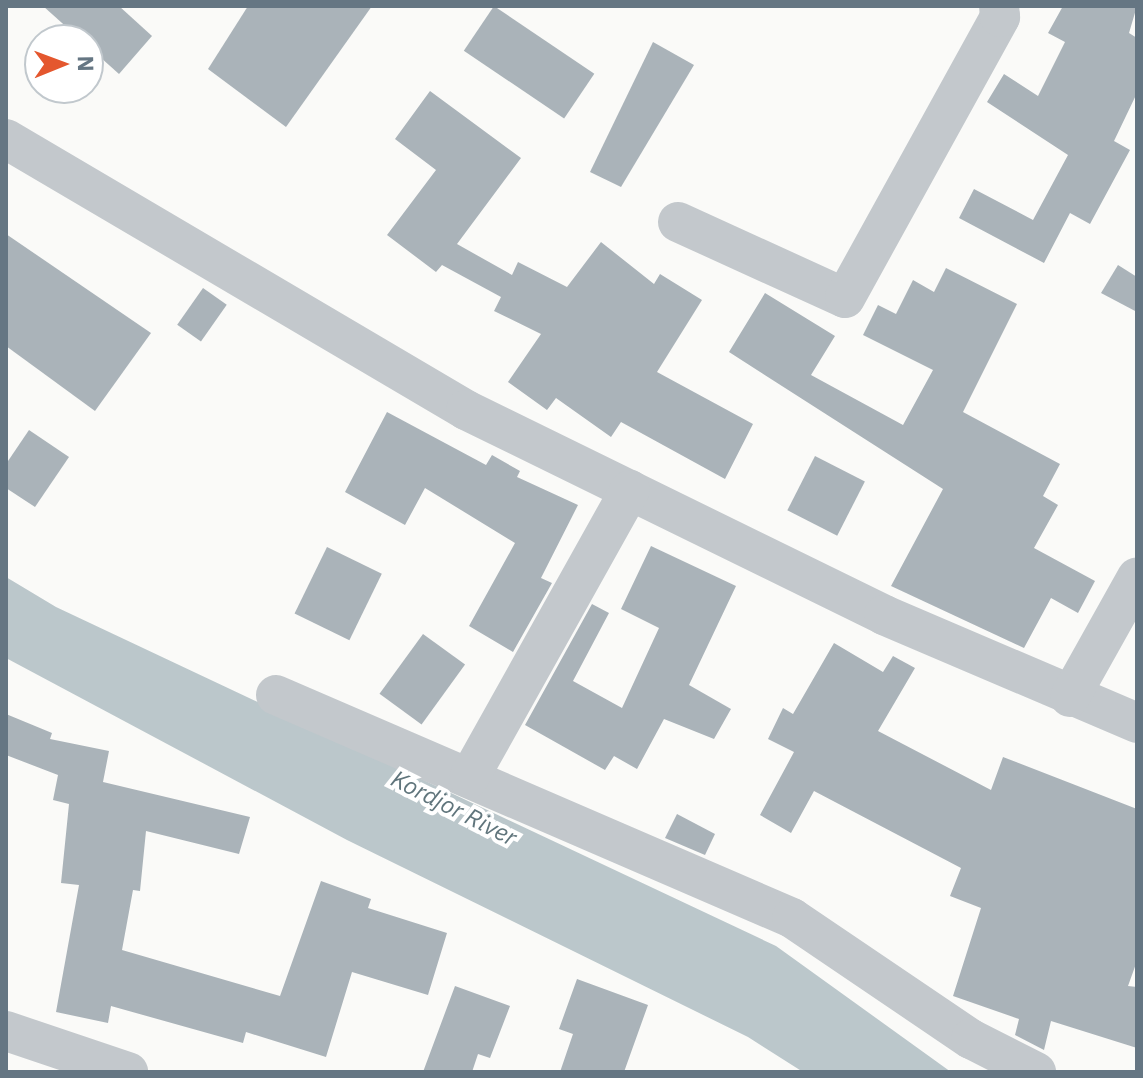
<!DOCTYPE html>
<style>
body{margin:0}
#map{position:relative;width:1143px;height:1078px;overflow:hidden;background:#fafaf8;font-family:"IBM Plex Sans",sans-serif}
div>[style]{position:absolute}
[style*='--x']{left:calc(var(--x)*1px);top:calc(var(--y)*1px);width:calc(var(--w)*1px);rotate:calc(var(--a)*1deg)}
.water>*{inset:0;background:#bbc7cb}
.building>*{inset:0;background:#aab3b9;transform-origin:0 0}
.minor>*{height:40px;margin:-20px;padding:0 20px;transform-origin:20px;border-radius:20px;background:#c3c8cc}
span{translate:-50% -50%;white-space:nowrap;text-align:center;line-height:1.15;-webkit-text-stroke:8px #fff;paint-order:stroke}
.water-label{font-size:24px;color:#60757c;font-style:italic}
.frame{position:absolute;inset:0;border:8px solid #657683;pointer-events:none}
.north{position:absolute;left:24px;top:24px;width:80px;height:80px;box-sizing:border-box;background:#fff;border:2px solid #c1c8cd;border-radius:50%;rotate:89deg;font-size:22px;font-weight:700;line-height:32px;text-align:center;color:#657683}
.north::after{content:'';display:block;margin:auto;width:28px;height:36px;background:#e4572e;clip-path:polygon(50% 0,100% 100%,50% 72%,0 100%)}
</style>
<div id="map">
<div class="water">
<i style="clip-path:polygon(6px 577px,56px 607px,776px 946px,951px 1072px,803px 1072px,748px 1037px,347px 840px,6px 658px)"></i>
</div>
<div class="building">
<i style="clip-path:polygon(43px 6px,119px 6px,152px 36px,119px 74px)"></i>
<i style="clip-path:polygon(248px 6px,372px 6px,286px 127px,208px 69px)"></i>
<i style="left:494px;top:6px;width:121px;height:54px;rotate:34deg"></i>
<i style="clip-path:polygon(1063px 6px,1137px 6px,1129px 33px,1137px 38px,1137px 93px,1114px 141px,1130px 150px,1090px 224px,1070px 213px,1044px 263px,959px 218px,974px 189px,1033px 220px,1068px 155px,987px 102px,1004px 74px,1038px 96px,1065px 42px,1048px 33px)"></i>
<i style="clip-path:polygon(653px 42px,694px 65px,621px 187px,590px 172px)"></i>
<i style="clip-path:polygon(430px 91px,521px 158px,457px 244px,512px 275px,518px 262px,567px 287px,601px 242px,654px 284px,660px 274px,702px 300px,657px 372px,753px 424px,725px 479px,621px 422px,611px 437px,556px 398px,547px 410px,508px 382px,541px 334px,494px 311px,501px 297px,442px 265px,436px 272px,387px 235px,436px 170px,395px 139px)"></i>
<i style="clip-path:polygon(6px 234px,151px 333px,95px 411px,6px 346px)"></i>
<i style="clip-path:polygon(1118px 265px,1137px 277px,1137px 312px,1101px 293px)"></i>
<i style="clip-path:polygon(946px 268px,1017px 304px,963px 412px,1060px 464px,1043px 496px,1058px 505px,1034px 548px,1095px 581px,1078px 613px,1051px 598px,1024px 648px,891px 586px,943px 489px,729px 352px,765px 293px,835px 336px,811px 375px,903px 425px,933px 370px,863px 335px,878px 305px,896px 314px,913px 280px,934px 292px)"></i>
<i style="left:203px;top:288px;width:29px;height:45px;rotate:35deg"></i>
<i style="clip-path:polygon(387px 412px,486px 465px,492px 455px,520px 471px,517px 477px,578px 505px,541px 578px,552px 583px,513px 652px,469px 626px,515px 543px,425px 488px,405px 525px,345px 492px)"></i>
<i style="clip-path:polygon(29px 430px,69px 457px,35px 507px,6px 488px,6px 464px)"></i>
<i style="left:815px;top:456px;width:56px;height:61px;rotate:27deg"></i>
<i style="clip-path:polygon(651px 546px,736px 586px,689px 685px,731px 709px,714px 739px,664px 719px,637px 769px,614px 756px,605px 770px,525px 725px,592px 604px,609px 613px,573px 681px,622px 708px,659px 628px,621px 609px)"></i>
<i style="left:327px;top:547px;width:61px;height:74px;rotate:26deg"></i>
<i style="left:423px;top:634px;width:52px;height:74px;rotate:36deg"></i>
<i style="clip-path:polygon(834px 643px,883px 672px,893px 656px,915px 668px,878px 731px,991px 790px,1003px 757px,1137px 809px,1137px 961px,1128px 986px,1137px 987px,1137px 1048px,1051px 1021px,1044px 1050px,1015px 1035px,1019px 1019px,953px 996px,981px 908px,950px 896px,961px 868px,814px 791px,791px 833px,760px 815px,794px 752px,768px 739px,783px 708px,793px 714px)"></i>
<i style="clip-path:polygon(6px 714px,52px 733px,50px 739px,109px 751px,103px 782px,250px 817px,239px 854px,146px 831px,140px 891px,133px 890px,122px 950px,280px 996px,321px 881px,371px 899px,368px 908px,447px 933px,428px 995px,352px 972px,326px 1057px,246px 1032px,243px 1043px,111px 1006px,108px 1023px,56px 1012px,79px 885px,61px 883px,69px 804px,53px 800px,58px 775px,6px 755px)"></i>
<i style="clip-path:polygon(677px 814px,715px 834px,705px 855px,665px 838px)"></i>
<i style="clip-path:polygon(577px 979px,648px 1005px,624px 1072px,560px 1072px,573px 1034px,559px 1029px)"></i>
<i style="clip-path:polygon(455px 986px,510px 1006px,490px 1058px,478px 1054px,472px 1072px,423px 1072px)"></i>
</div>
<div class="minor">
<i style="--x:6;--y:139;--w:534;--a:30.5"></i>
<i style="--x:466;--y:410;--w:466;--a:26.1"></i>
<i style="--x:884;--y:615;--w:275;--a:23.1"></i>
<i style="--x:678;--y:222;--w:183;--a:24.5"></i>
<i style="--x:845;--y:298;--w:321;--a:-61.1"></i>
<i style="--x:1000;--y:17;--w:11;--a:-95"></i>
<i style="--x:276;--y:695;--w:562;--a:23.37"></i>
<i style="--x:792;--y:918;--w:216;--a:34.1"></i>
<i style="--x:971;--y:1039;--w:73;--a:26.9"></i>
<i style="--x:1070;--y:697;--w:137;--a:-60.8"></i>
<i style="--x:469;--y:778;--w:330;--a:-60.8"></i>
<i style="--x:6;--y:1031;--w:129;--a:18.6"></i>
</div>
<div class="water-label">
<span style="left:454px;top:808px;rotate:27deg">Kordjor River</span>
</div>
<div class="frame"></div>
<div class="north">N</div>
</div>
